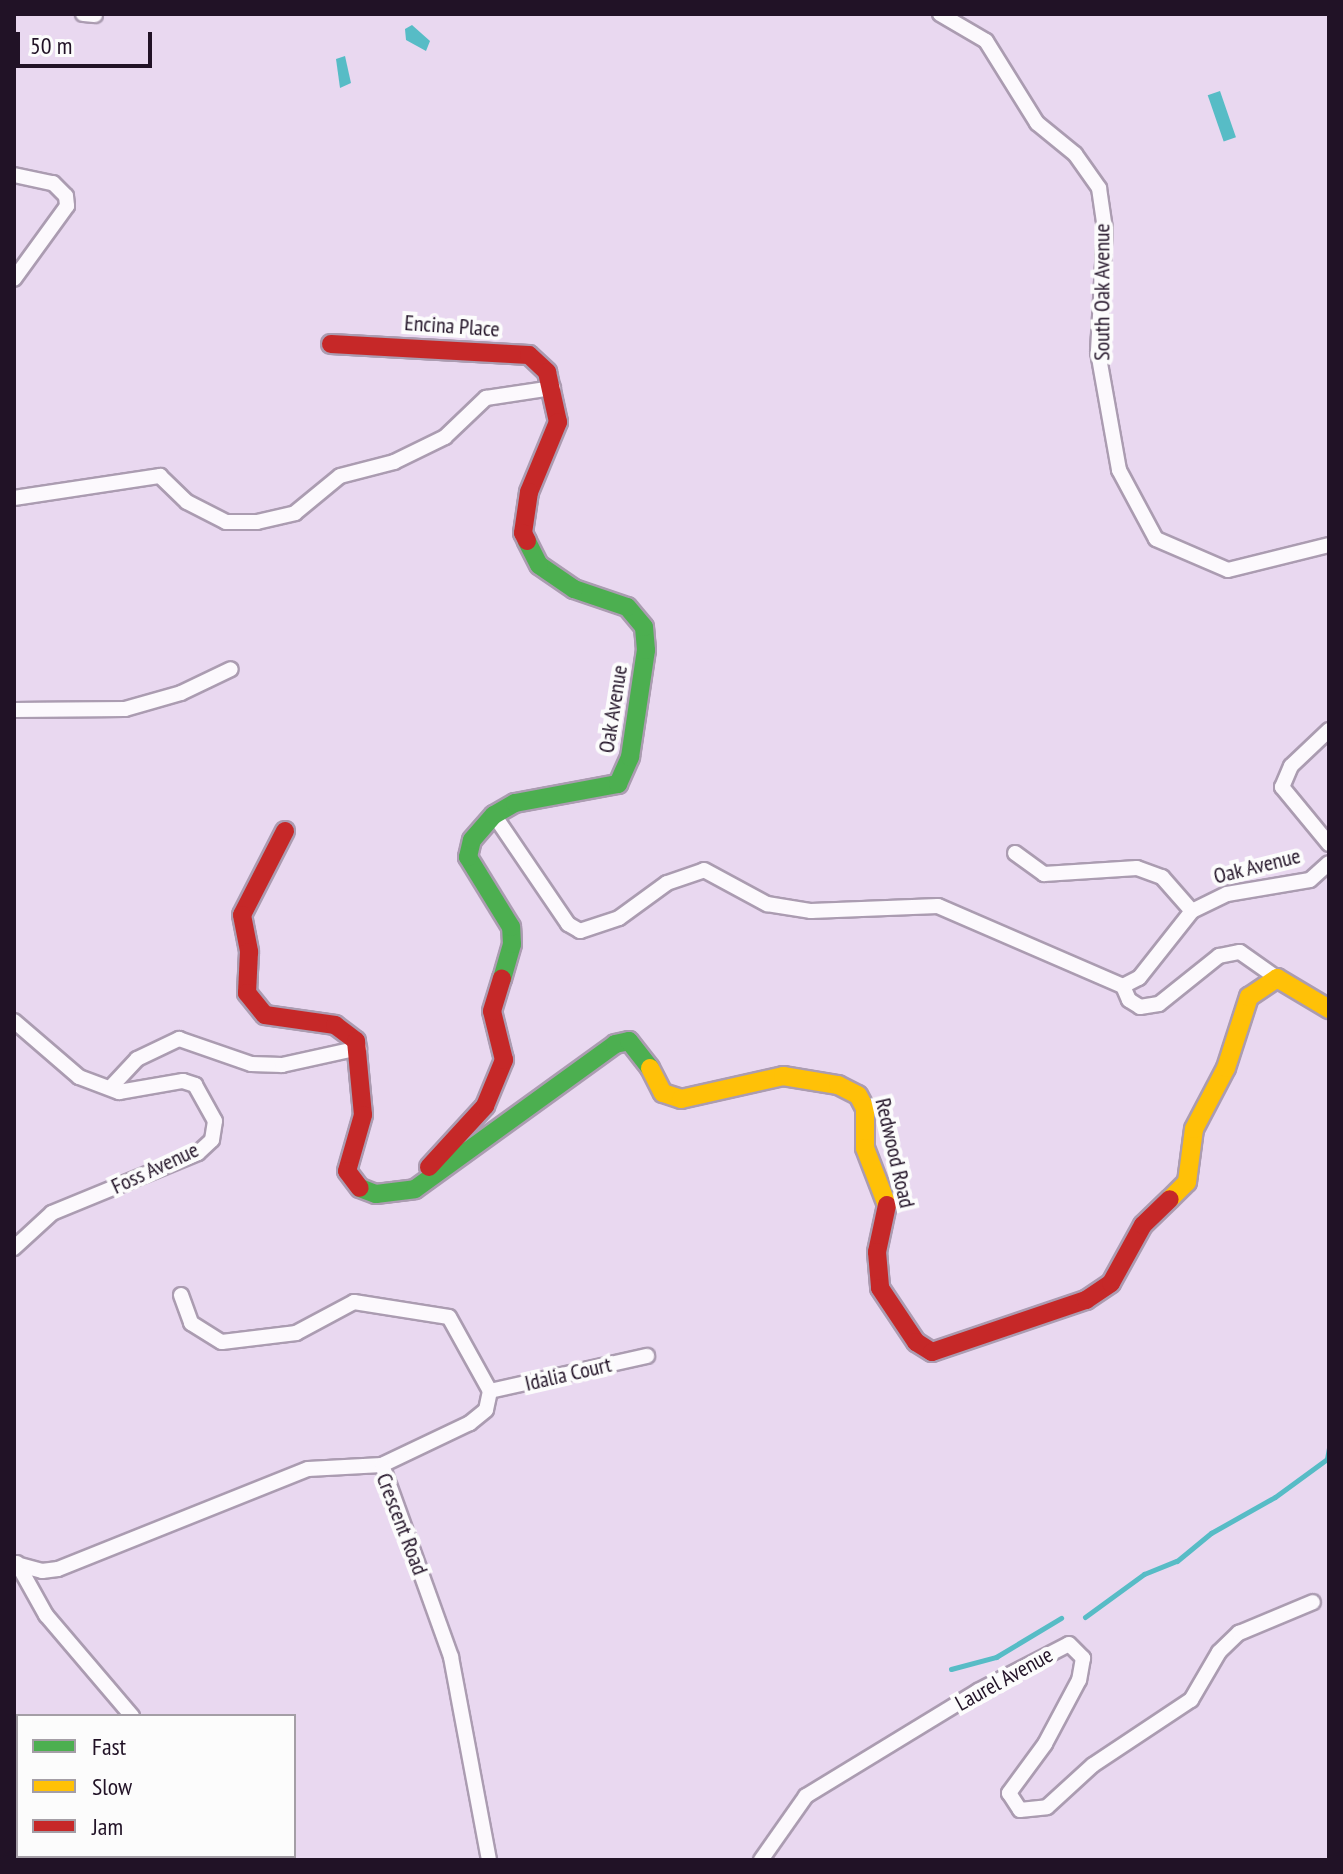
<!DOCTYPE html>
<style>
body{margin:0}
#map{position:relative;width:1343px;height:1874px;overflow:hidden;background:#e9d8f0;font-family:"PT Sans Narrow",sans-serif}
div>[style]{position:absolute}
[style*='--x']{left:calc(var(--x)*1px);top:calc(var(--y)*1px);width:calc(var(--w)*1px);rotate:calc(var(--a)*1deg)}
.water>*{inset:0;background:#57bcc6;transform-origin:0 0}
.stream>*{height:5px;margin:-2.5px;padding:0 2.5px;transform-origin:2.5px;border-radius:2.5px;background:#57bcc6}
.roads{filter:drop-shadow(2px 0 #ab9cb1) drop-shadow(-2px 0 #ab9cb1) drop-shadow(0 2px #ab9cb1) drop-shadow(0 -2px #ab9cb1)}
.street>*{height:14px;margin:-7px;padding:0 7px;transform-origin:7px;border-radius:7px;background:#fcf9fd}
.fast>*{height:18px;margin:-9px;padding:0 9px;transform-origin:9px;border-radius:9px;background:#4caf50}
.slow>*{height:18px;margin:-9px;padding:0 9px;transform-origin:9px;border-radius:9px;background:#ffc107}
.jam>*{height:18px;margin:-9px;padding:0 9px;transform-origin:9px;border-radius:9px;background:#c62828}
span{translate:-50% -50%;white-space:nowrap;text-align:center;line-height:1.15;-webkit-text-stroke:8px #fcfcfc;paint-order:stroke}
.street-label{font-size:22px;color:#211226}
.frame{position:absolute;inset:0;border:16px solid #211226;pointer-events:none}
.legend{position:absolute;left:16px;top:1714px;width:280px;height:144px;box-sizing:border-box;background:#fcfcfc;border:2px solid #a49ea6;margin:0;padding:10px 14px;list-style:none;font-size:24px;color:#211226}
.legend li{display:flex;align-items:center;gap:16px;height:40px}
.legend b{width:40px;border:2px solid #a49ea6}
.scale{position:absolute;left:16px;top:32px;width:136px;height:36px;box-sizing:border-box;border:4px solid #211226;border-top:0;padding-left:10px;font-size:24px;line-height:28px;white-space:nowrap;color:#211226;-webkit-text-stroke:6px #fcfcfc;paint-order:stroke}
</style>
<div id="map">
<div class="water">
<i style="clip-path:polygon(412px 25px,430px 41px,426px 51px,406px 40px,405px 29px)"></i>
<i style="clip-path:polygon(345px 56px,351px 83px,340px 88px,336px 59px)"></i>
<i style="left:1220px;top:91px;width:49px;height:13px;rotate:71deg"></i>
</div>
<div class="stream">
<i style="--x:1085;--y:1617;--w:73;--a:-36.1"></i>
<i style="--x:1144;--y:1574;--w:35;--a:-22"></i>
<i style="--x:1177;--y:1561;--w:44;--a:-39.5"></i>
<i style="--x:1211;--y:1533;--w:73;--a:-29.4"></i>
<i style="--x:1275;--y:1497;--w:64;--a:-36.2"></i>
<i style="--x:1327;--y:1459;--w:11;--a:-80"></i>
<i style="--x:951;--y:1669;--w:47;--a:-14.9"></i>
<i style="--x:996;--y:1657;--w:76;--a:-31"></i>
</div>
<div class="roads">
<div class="street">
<i style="--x:83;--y:14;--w:12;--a:5"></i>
<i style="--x:940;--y:14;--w:53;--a:30.4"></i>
<i style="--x:986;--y:41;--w:97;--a:58.1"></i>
<i style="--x:1037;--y:123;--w:49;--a:39.2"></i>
<i style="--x:1075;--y:154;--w:42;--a:54.8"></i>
<i style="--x:1099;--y:188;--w:41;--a:81.7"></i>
<i style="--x:1105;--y:229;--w:123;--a:93.3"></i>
<i style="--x:1098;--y:352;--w:120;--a:79.9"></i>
<i style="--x:1119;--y:470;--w:78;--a:61.8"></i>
<i style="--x:1156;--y:539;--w:78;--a:23.3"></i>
<i style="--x:1228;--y:570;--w:104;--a:-13.9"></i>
<i style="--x:14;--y:175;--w:40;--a:12"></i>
<i style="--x:53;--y:183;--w:18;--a:45"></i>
<i style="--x:66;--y:196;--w:10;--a:84"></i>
<i style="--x:67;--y:206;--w:90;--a:126"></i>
<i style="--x:14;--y:498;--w:148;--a:-8.6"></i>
<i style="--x:160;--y:476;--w:37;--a:44"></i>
<i style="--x:187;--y:502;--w:44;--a:27.1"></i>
<i style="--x:226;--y:522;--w:31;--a:0"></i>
<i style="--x:257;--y:522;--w:39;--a:-13"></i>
<i style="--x:295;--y:513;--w:58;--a:-39.4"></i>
<i style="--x:340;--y:476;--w:56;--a:-14.5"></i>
<i style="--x:394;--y:462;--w:57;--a:-26.1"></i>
<i style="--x:445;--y:437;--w:57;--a:-43.6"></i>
<i style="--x:486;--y:398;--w:68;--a:-8.5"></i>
<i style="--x:14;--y:710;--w:111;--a:-0.5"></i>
<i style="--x:125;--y:709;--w:58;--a:-15.9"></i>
<i style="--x:181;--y:693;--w:55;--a:-25.6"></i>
<i style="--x:1329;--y:730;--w:52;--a:136.5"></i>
<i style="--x:1291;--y:766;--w:23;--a:113"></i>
<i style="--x:1282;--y:787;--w:74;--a:50.5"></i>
<i style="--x:494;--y:815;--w:132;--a:55.8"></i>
<i style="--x:568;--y:924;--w:14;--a:30"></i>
<i style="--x:580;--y:931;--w:41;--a:-18.4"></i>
<i style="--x:619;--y:918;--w:59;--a:-36.1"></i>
<i style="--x:667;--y:883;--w:39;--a:-19"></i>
<i style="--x:704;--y:870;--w:72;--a:28.4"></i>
<i style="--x:767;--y:904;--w:45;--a:9"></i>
<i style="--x:811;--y:911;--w:127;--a:-2.3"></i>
<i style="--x:938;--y:906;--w:202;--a:23.4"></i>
<i style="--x:1123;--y:986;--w:18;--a:-27"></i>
<i style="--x:1139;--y:978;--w:85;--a:-51.7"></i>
<i style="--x:1192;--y:911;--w:39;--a:-26"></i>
<i style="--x:1227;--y:894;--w:84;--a:-9.6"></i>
<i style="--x:1310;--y:880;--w:25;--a:-42"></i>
<i style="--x:1015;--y:853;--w:36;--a:36"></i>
<i style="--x:1044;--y:874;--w:93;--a:-3.7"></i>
<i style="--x:1137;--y:868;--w:27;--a:20"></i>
<i style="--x:1162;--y:877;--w:45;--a:48.6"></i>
<i style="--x:1123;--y:986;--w:15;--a:67"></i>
<i style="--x:1129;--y:1000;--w:13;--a:32"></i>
<i style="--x:1140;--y:1007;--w:19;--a:-9"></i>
<i style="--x:1159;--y:1004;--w:77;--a:-38.7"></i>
<i style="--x:1219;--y:956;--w:21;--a:-11"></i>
<i style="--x:1240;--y:952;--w:45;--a:35.1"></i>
<i style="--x:14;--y:1021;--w:86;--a:40.7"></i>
<i style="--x:79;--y:1077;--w:43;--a:20.6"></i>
<i style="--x:119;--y:1092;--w:65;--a:-9.8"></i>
<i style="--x:183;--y:1081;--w:13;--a:18"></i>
<i style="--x:195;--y:1085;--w:41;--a:60.9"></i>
<i style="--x:215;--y:1121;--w:19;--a:99"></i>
<i style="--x:212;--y:1140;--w:19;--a:137"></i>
<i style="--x:198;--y:1153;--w:158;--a:157.7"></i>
<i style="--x:52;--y:1213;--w:52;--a:137.4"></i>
<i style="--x:111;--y:1087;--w:38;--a:-47"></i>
<i style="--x:137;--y:1059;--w:47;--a:-25.5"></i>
<i style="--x:179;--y:1039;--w:76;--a:19.1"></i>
<i style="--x:251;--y:1064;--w:31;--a:2"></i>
<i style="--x:282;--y:1065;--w:79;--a:-12.4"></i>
<i style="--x:181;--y:1295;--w:30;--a:70"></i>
<i style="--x:191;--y:1323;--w:36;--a:32"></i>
<i style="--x:222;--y:1342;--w:75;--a:-6.9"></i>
<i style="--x:296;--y:1333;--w:66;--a:-28.1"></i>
<i style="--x:354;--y:1302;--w:96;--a:9"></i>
<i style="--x:449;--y:1317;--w:85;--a:61"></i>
<i style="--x:490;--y:1391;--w:19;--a:102"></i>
<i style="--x:486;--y:1410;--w:21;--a:141"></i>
<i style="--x:470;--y:1423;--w:98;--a:154.5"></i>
<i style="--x:490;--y:1391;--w:161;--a:-12.6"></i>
<i style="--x:17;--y:1563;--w:60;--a:60.9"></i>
<i style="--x:46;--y:1615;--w:133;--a:49.6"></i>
<i style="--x:20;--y:1565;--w:23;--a:15"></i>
<i style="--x:42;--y:1571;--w:16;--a:-7"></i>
<i style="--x:58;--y:1569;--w:269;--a:-21.8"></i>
<i style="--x:308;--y:1469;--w:74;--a:-3.1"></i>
<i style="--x:382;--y:1465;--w:204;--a:70.2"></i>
<i style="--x:451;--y:1657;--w:207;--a:79.4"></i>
<i style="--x:761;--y:1860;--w:78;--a:-54.9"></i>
<i style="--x:806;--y:1796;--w:202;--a:-31.4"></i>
<i style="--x:978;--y:1691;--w:102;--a:-27.3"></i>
<i style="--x:1069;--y:1644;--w:20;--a:45"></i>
<i style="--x:1083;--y:1658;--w:22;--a:100"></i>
<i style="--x:1079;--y:1680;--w:72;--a:118"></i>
<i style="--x:1045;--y:1744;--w:61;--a:126.3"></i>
<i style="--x:1009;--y:1793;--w:20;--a:57"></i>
<i style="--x:1020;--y:1810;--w:27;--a:-6"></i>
<i style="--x:1047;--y:1807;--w:62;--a:-42.4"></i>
<i style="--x:1093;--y:1765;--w:118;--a:-33.6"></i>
<i style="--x:1191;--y:1700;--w:56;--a:-59.7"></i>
<i style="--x:1219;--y:1652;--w:28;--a:-44"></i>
<i style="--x:1239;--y:1633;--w:80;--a:-22.7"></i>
</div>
<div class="fast">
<i style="--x:502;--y:979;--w:36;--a:-74"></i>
<i style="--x:512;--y:944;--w:17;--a:-93"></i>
<i style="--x:511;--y:927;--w:82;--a:-121.6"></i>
<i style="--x:468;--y:857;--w:17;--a:-77"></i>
<i style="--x:472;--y:840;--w:33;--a:-49"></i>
<i style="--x:494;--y:815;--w:24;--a:-30"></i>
<i style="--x:515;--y:803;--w:105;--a:-10.5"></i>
<i style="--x:618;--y:784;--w:30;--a:-66"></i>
<i style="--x:630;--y:757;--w:108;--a:-81.5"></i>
<i style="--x:646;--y:650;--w:23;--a:-95"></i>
<i style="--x:644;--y:627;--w:26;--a:-130"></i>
<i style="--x:627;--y:607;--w:56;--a:-161.2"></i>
<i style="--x:574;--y:589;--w:42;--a:-145.6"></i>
<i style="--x:539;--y:565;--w:27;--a:-117"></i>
<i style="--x:360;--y:1188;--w:17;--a:21"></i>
<i style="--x:376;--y:1194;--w:39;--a:-7"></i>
<i style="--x:415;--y:1189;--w:247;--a:-35.9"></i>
<i style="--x:615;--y:1044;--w:14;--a:-12"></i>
<i style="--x:629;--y:1041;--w:34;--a:52"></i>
</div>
<div class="slow">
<i style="--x:650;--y:1068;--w:28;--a:63"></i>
<i style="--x:663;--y:1093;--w:19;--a:18"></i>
<i style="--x:681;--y:1099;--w:105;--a:-12.7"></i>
<i style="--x:783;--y:1076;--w:56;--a:9.3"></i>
<i style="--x:838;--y:1085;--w:22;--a:27"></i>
<i style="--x:858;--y:1095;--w:15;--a:62"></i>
<i style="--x:865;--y:1108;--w:40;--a:90"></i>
<i style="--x:865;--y:1148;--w:61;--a:68.9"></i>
<i style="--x:1170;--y:1199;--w:24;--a:-45"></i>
<i style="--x:1187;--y:1182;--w:53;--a:-82.5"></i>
<i style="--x:1194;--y:1129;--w:69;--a:-62.3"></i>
<i style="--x:1226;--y:1068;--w:75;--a:-72.1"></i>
<i style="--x:1249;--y:997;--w:34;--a:-34"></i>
<i style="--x:1277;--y:978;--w:61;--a:30.8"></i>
</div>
<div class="jam">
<i style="--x:331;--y:344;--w:198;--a:3.2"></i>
<i style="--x:529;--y:355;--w:25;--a:43"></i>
<i style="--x:547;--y:372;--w:51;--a:77.6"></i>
<i style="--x:558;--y:422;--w:76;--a:112.5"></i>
<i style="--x:529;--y:492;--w:41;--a:98.3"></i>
<i style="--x:523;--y:533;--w:9;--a:63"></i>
<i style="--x:285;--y:831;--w:94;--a:117.1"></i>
<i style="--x:242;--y:915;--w:38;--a:79"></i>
<i style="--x:249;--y:952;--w:41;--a:92.8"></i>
<i style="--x:247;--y:993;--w:28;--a:51"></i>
<i style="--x:265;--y:1015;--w:71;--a:8.1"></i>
<i style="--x:335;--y:1025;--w:26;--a:37"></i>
<i style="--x:356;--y:1041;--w:74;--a:84.6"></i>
<i style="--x:363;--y:1115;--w:58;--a:105.9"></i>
<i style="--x:347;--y:1171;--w:21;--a:53"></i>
<i style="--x:429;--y:1167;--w:83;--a:-47.4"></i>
<i style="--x:485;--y:1106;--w:50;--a:-67.6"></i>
<i style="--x:504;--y:1060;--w:50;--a:-103.8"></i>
<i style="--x:492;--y:1011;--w:34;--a:-73"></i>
<i style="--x:887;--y:1205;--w:48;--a:102"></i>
<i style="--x:877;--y:1252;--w:36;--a:85"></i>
<i style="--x:880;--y:1288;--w:65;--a:56.3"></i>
<i style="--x:916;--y:1342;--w:19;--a:32"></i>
<i style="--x:932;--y:1352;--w:163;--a:-18.7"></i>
<i style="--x:1086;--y:1300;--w:30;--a:-34"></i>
<i style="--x:1111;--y:1283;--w:66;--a:-61.1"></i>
<i style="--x:1143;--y:1225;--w:37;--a:-44"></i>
</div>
</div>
<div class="street-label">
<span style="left:1102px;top:292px;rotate:-90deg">South Oak Avenue</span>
<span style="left:452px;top:326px;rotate:4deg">Encina Place</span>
<span style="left:613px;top:709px;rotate:-81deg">Oak Avenue</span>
<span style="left:1257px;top:866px;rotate:-14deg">Oak Avenue</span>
<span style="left:895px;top:1153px;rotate:77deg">Redwood Road</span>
<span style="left:155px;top:1168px;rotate:-25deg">Foss Avenue</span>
<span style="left:568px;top:1374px;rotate:-13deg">Idalia Court</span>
<span style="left:402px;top:1524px;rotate:69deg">Crescent Road</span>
<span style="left:1004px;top:1679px;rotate:-29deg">Laurel Avenue</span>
</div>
<div class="frame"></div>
<ul class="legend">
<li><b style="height:10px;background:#4caf50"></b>Fast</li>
<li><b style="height:10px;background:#ffc107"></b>Slow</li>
<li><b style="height:10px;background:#c62828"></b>Jam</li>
</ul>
<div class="scale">50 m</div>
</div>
